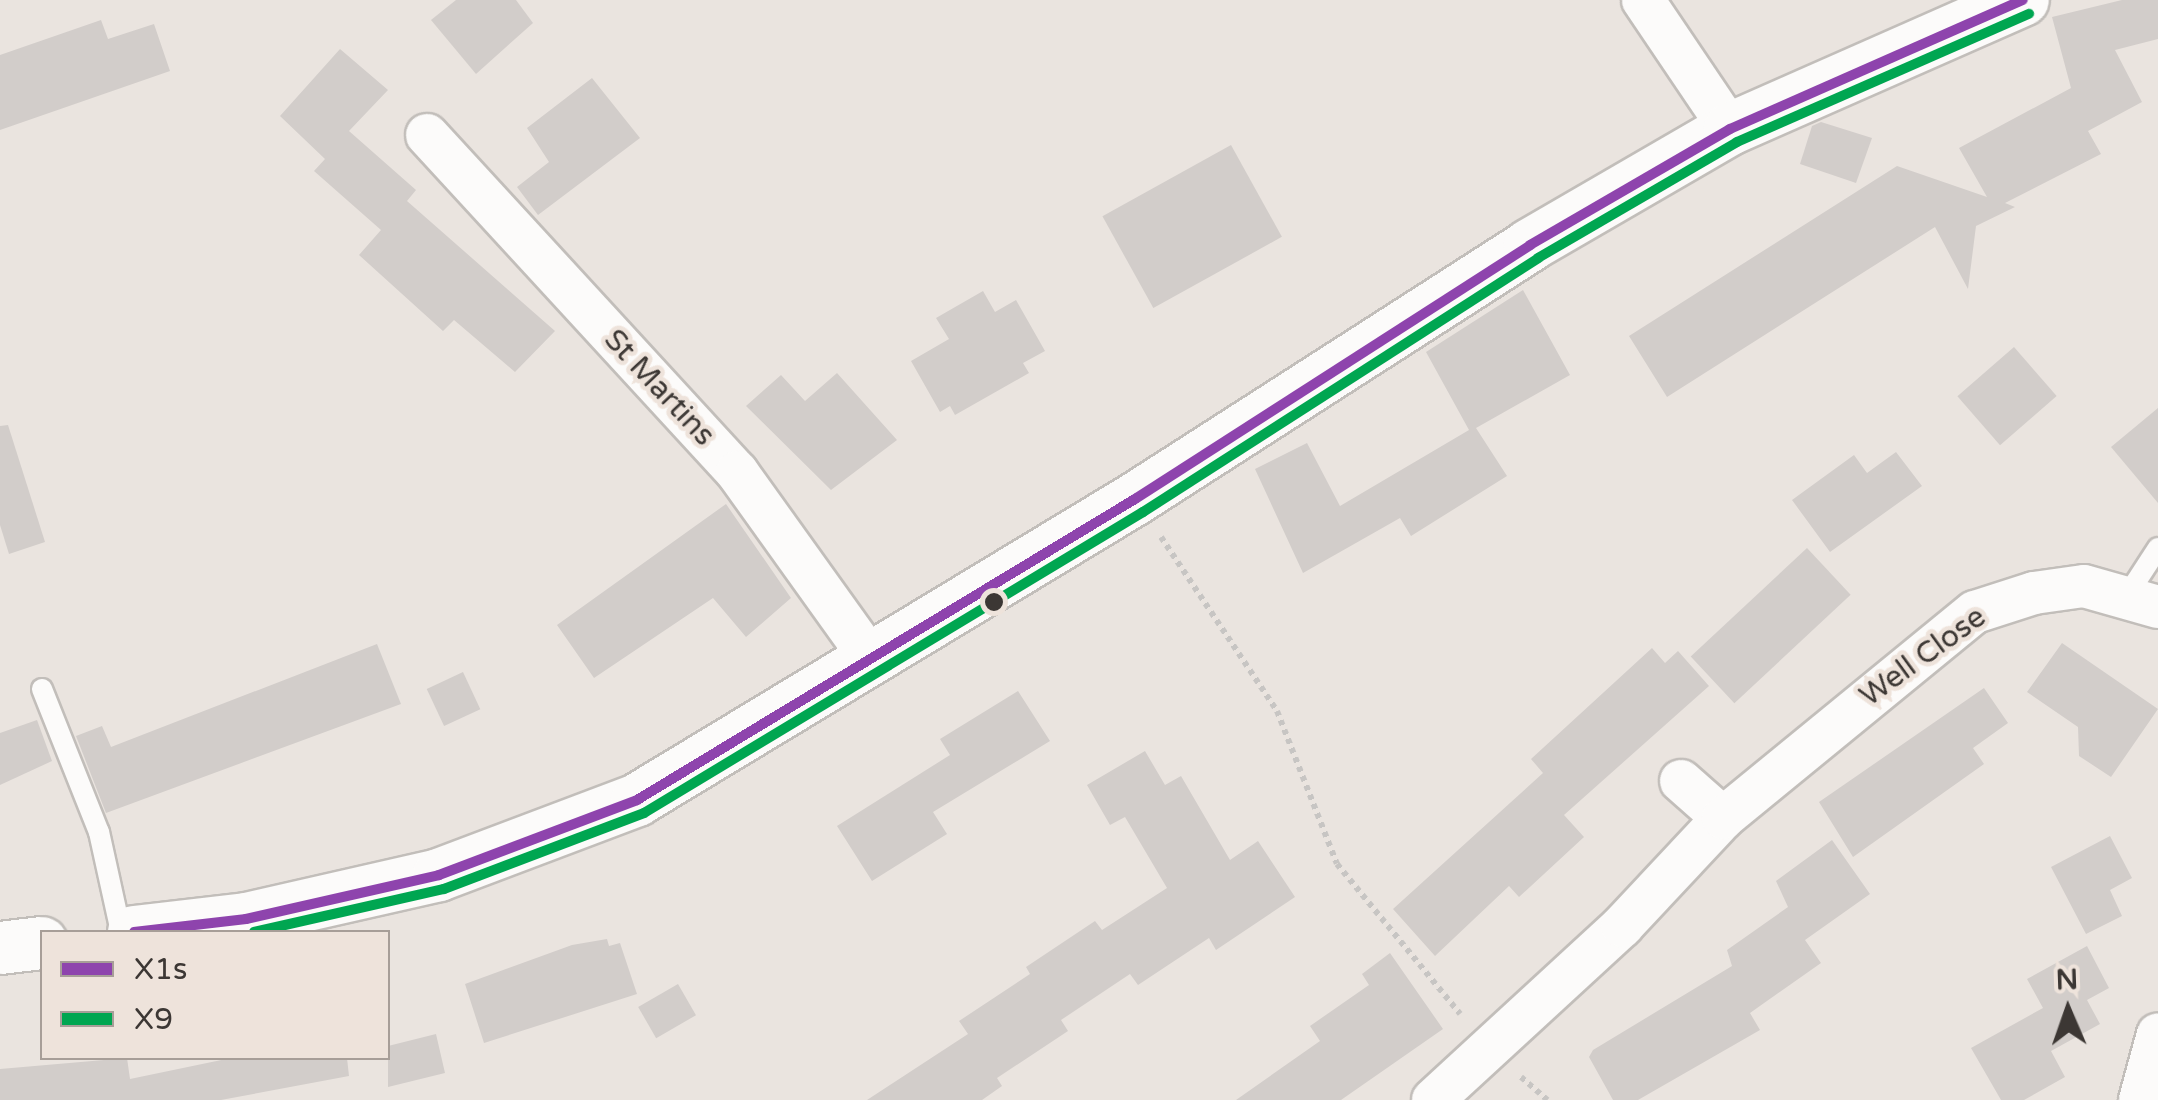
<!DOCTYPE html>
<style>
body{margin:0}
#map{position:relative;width:2158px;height:1100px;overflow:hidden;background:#eae4df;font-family:"Varela Round",sans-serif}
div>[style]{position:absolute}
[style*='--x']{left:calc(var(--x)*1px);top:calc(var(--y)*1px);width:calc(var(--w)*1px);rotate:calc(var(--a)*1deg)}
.building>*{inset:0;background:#d2cdca;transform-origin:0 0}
.path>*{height:6px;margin-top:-3px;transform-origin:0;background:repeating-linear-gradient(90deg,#c7c5c3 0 5px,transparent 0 10px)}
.roads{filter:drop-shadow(2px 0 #c2beba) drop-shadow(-2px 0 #c2beba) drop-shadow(0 2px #c2beba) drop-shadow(0 -2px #c2beba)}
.service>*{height:20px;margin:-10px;padding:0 10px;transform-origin:10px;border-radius:10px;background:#fcfbfa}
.minor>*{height:42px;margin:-21px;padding:0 21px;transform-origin:21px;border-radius:21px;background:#fcfbfa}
.tertiary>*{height:52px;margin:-26px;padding:0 26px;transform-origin:26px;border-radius:26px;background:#fcfbfa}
.bus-1>*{height:10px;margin:-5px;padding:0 5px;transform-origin:5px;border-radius:5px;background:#8e44ad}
.bus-2>*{height:10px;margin:-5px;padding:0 5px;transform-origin:5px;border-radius:5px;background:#00a651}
.dots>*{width:28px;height:28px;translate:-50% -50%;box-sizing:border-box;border:5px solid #eee3db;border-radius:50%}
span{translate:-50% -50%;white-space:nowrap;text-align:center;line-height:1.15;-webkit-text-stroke:9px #eee3db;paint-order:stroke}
.street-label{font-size:30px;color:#3c3734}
.legend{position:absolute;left:40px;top:930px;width:350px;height:130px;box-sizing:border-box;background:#eee3db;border:2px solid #a79e98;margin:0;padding:12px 18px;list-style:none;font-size:30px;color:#3c3734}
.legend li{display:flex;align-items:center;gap:20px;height:50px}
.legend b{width:50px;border:2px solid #a79e98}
.north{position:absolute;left:2018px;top:960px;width:100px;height:100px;-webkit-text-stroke:8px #eee3db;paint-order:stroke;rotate:358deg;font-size:28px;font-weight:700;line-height:40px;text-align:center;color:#3c3734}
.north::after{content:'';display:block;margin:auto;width:35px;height:45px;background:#3c3734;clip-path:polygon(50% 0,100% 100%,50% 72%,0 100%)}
</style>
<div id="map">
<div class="building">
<i style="clip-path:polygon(456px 0,516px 0,533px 23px,476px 74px,431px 20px)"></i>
<i style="clip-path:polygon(2122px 0,2158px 0,2158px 39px,2115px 50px,2142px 102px,2088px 131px,2101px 154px,2005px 203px,2015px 207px,1976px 226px,1968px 289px,1935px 227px,1667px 397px,1629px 336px,1897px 166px,1987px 197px,1959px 148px,2071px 88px,2052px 17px)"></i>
<i style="clip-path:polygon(101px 20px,108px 39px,154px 24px,170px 71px,0 130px,0 55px)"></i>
<i style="clip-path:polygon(340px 49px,388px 90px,349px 131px,416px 190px,407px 201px,555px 331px,515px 372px,454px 320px,443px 331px,359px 255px,381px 230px,314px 171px,325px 159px,280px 116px)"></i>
<i style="clip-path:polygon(592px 78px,640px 138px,538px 215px,517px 187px,549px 162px,527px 128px)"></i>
<i style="clip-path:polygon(1821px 122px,1872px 138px,1856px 183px,1800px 164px,1812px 126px)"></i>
<i style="left:1231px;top:145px;width:105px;height:147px;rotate:61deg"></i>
<i style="clip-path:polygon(1523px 290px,1570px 375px,1476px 428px,1507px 476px,1411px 536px,1400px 518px,1303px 573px,1255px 469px,1307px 443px,1340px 506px,1469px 430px,1426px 352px)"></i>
<i style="clip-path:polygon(983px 291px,995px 312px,1016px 300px,1045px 351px,1023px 363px,1029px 373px,955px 415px,950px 406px,940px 412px,911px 361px,949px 339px,936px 318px)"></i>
<i style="left:2014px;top:347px;width:65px;height:75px;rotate:49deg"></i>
<i style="clip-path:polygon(837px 373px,897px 440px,831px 490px,746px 406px,781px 375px,805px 401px)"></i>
<i style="clip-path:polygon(2158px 408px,2158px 503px,2111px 447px)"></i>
<i style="clip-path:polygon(8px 425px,45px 542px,9px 554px,0 525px,0 426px)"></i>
<i style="clip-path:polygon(1896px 452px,1922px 486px,1830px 552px,1792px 500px,1854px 455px,1867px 473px)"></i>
<i style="clip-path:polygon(726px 504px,791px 598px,746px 637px,713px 598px,594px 678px,557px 625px)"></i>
<i style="left:1807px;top:548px;width:64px;height:159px;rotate:47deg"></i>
<i style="clip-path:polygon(2062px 643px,2158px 709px,2111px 777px,2079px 756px,2078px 727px,2027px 692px)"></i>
<i style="clip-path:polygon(377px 644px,401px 704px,106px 813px,76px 736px,102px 726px,111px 747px)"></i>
<i style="clip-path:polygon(1652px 648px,1665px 663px,1678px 651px,1709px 686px,1564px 815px,1584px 837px,1519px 897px,1509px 886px,1435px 956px,1393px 909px,1543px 773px,1531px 759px)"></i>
<i style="left:463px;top:672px;width:41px;height:40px;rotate:65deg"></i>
<i style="clip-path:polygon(1984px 688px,2008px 723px,1973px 748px,1984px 764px,1853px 857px,1819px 802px)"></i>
<i style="clip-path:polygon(1018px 691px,1050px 741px,933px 812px,947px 834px,872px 881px,837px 826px,950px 755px,940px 739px)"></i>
<i style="clip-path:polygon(37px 720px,52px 761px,0 785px,0 733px)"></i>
<i style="clip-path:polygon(1145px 751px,1165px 785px,1181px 776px,1230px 860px,1258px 841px,1295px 897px,1216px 950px,1209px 938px,1138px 985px,1130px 974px,1061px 1020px,1068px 1031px,997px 1078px,1002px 1086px,982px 1100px,867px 1100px,968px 1034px,959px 1021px,1030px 974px,1026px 967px,1095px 921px,1102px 930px,1167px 888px,1125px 817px,1110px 825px,1087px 785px)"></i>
<i style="clip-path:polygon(2110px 836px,2132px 878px,2110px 890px,2122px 916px,2086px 934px,2051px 867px)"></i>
<i style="clip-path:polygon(1832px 840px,1870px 894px,1805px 940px,1821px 963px,1750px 1013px,1760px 1030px,1638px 1100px,1613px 1100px,1589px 1057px,1593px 1050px,1732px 966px,1727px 950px,1788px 907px,1776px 881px)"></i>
<i style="clip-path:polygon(607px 939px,609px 946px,620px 943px,637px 994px,484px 1043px,465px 984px,572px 945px)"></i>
<i style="clip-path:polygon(2087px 946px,2109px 988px,2087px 1000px,2100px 1024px,2051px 1051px,2065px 1077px,2024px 1100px,2001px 1100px,1971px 1048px,2043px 1008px,2027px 979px)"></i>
<i style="clip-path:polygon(1390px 953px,1443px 1029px,1341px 1100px,1236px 1100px,1320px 1041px,1310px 1026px,1369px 985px,1362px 974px)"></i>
<i style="left:678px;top:984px;width:36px;height:46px;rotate:60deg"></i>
<i style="clip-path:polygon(436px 1034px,445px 1073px,388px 1087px,388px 1046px)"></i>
<i style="clip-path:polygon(127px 1058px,130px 1079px,231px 1058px,347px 1058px,349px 1076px,221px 1100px,0 1100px,0 1069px)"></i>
</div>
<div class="path">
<i style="--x:1161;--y:537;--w:209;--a:56.3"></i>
<i style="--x:1277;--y:711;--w:164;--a:68.6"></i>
<i style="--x:1337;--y:864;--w:194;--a:50.6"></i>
<i style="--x:1521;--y:1077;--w:35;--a:41"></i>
</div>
<div class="roads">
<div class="service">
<i style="--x:2128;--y:594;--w:55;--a:-56.9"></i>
<i style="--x:42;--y:689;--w:154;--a:68.3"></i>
<i style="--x:99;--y:832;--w:102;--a:77.6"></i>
</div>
<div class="minor">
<i style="--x:1643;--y:0;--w:156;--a:56"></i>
<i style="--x:427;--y:135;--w:458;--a:47.4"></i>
<i style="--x:737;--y:472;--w:229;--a:54.4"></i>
<i style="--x:1681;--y:781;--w:56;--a:41.4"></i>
<i style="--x:1433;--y:1100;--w:257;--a:-42.6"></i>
<i style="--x:1622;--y:926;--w:148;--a:-46.9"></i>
<i style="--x:1723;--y:818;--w:325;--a:-39.3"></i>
<i style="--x:1975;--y:612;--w:62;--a:-17.9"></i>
<i style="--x:2034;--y:593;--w:50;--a:-8"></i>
<i style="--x:2084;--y:586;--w:77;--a:15.8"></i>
<i style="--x:2140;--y:1100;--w:68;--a:-74.7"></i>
</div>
<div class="tertiary">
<i style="--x:134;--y:932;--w:113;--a:-6.6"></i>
<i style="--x:246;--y:919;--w:198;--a:-12.8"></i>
<i style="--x:439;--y:875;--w:212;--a:-20.7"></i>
<i style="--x:637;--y:800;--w:582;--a:-31.15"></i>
<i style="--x:1135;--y:499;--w:470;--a:-32.7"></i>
<i style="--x:1530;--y:245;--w:231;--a:-30.1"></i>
<i style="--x:1730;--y:129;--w:320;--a:-23.8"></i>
<i style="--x:0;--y:948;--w:42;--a:-6.8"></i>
</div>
</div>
<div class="bus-1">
<i style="--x:134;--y:932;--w:113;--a:-6.6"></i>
<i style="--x:246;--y:919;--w:198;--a:-12.8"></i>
<i style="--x:439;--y:875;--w:212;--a:-20.7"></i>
<i style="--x:637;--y:800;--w:582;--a:-31.15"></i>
<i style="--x:1135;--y:499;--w:470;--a:-32.7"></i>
<i style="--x:1530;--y:245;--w:231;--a:-30.1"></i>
<i style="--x:1730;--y:129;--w:320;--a:-23.8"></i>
</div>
<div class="bus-2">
<i style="--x:254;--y:932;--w:195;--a:-12.8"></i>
<i style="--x:444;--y:889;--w:214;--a:-20.8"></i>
<i style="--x:644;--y:813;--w:583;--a:-31.1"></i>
<i style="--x:1143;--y:512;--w:470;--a:-32.7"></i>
<i style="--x:1538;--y:258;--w:230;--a:-30.2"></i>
<i style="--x:1737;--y:142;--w:319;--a:-23.7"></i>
</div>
<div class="dots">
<i style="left:994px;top:602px;background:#3c3734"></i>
</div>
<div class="street-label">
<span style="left:659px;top:388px;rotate:47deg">St Martins</span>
<span style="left:1923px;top:657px;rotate:-36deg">Well Close</span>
</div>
<ul class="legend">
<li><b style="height:12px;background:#8e44ad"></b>X1s</li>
<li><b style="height:12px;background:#00a651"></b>X9</li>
</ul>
<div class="north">N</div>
</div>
